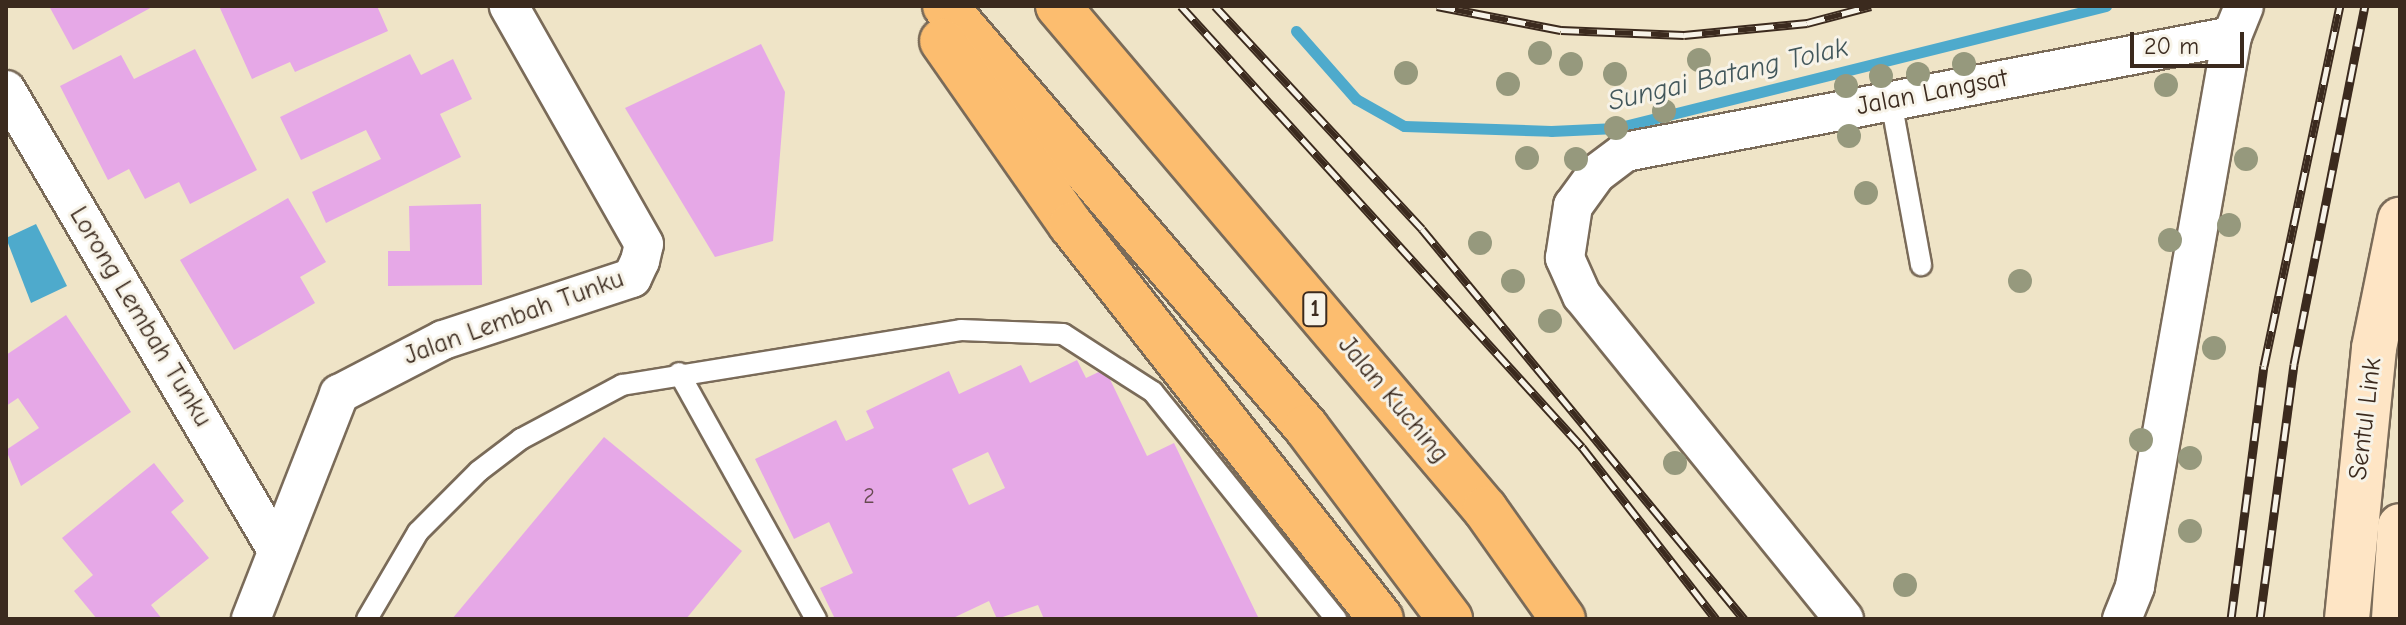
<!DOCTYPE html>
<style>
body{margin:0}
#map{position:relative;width:2406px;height:625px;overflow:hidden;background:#efe4c7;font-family:"Comic Neue",sans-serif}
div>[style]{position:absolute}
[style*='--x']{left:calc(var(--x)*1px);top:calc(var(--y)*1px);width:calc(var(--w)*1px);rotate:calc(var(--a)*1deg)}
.water>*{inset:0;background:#4eaacc}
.stream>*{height:11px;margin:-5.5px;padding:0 5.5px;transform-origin:5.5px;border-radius:5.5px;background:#4eaacc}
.building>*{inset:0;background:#e6a8e7}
.roads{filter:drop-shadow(2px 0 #7a6b59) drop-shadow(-2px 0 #7a6b59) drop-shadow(0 2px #7a6b59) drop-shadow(0 -2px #7a6b59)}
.service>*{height:20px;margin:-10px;padding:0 10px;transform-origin:10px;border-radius:10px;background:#fff}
.minor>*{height:38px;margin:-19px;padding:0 19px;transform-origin:19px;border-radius:19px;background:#fff}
.secondary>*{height:44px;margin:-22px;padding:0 22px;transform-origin:22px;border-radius:22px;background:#fee5c5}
.trunk>*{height:44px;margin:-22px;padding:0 22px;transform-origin:22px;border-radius:22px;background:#fcbd6f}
.rail>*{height:9px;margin-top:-4.5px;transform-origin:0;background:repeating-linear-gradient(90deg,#f7f3e8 0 18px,#3b2a1e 0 36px);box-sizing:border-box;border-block:2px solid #3b2a1e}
.trees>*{width:24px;height:24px;margin:-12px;border-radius:50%;background:#96997d}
span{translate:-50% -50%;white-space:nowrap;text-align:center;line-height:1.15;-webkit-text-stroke:6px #f7f3e8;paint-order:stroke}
.number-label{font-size:22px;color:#664a50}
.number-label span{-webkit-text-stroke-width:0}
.shield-label span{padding:2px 6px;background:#f7f3e8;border:2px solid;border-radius:6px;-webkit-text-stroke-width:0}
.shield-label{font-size:24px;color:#3b2a1e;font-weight:700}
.street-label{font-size:26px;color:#3b2a1e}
.water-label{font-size:28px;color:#42575b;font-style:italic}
.frame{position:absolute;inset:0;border:8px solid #3b2a1e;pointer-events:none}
.scale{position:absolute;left:2130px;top:32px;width:114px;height:36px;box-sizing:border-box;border:4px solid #3b2a1e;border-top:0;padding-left:10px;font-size:24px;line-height:28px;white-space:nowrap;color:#3b2a1e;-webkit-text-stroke:6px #f7f3e8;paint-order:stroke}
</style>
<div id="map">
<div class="water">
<i style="clip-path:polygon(36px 224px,67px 286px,31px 303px,6px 238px)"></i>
</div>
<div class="stream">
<i style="--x:1296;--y:31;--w:91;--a:48.6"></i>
<i style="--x:1356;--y:99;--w:55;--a:29.4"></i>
<i style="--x:1404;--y:126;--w:147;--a:1.9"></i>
<i style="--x:1551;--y:131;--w:65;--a:-2.6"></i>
<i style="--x:1616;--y:128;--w:505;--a:-13.98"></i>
</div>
<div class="building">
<i style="clip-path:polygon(49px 6px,154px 6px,73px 50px)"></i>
<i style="clip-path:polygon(219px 6px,377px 6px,388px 31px,295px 72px,290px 62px,252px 79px)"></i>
<i style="clip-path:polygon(761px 44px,785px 92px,773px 241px,715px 257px,625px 108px)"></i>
<i style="clip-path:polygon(195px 49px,257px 170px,190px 204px,179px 182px,145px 199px,129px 169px,108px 180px,60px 86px,121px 55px,134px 79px)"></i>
<i style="clip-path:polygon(410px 54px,421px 75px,453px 59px,472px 99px,440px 114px,461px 157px,326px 223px,312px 192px,381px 159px,366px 130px,301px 160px,280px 117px)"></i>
<i style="clip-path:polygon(288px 198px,326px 262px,300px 277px,315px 303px,234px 350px,180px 260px)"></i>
<i style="clip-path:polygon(481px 204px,482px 285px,388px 286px,388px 251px,410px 251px,409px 206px)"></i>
<i style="clip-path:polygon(66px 315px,131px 412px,21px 486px,6px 450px,39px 428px,18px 398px,6px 406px,6px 355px)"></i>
<i style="clip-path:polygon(evenodd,1077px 360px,1086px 378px,1105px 369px,1147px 456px,1174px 443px,1259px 619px,1044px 619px,1038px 605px,997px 619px,989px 601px,951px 619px,835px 619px,820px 588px,853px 573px,829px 522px,794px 539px,755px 459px,836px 420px,846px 441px,874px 428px,866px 411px,949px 371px,959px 394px,1021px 365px,1030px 383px,1077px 360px,988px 452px,1005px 488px,969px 505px,952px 469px,988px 452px)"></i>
<i style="clip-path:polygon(604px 437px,742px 551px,686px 619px,452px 619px)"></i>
<i style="clip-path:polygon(154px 463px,184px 501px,171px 512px,209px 558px,151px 605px,162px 619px,97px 619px,74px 591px,93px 575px,62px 538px)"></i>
</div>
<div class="roads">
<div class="service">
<i style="--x:1891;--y:101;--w:167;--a:79.6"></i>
<i style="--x:679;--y:373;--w:282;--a:60.9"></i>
<i style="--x:367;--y:619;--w:101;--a:-59.6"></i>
<i style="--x:418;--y:532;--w:86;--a:-45"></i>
<i style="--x:479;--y:471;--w:53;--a:-37.3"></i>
<i style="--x:521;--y:439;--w:115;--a:-28.1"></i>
<i style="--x:622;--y:385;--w:343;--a:-9.2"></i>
<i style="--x:961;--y:330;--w:102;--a:2.2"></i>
<i style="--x:1063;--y:334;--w:107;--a:32.8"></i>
<i style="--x:1153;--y:392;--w:292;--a:51.1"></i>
</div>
<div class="minor">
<i style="--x:6;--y:90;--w:528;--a:59.5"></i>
<i style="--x:251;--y:619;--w:242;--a:-68.6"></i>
<i style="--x:339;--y:394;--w:117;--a:-27.4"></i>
<i style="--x:443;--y:340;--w:199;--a:-18.2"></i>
<i style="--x:632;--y:278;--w:19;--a:-65"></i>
<i style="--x:640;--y:261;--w:17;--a:-77"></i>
<i style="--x:644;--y:244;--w:274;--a:-119.6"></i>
<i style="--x:1844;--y:619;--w:416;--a:-129"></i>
<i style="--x:1582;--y:296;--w:42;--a:-114.1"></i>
<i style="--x:1565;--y:258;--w:53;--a:-81.3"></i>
<i style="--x:1573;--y:206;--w:39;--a:-54"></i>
<i style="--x:1596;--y:174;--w:36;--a:-37"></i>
<i style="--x:1625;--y:152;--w:618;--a:-10.82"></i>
<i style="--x:2122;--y:619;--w:35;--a:-68"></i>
<i style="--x:2135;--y:586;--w:558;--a:-80"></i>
<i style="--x:2232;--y:36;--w:32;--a:-68"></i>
</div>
<div class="secondary">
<i style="--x:2347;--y:619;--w:272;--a:-84.3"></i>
<i style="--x:2374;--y:348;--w:131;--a:-78.5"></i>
<i style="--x:2394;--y:619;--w:93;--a:-86.3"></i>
</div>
<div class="trunk">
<i style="--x:945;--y:6;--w:555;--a:49.39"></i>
<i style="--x:1306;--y:427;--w:240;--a:53.1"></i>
<i style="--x:1058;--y:6;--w:660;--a:49.67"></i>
<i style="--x:1485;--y:509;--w:135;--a:54.7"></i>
<i style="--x:942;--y:41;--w:225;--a:55"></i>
<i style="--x:1071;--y:225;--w:501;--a:51.8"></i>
</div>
</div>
<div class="rail">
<i style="--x:1181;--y:6;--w:596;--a:47.72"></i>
<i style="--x:1582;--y:447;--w:218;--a:52.1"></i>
<i style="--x:1215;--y:6;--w:304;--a:47.1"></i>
<i style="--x:1422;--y:229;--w:506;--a:50.46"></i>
<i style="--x:1437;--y:6;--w:126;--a:11"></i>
<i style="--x:1561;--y:30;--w:123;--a:2.3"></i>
<i style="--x:1684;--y:35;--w:124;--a:-5.6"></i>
<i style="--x:1807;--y:23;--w:66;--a:-14.9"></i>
<i style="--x:2231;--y:619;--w:255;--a:-82.6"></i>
<i style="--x:2264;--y:366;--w:368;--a:-78.1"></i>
<i style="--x:2260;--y:619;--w:257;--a:-82.4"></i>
<i style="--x:2294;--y:364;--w:365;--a:-78.8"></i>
</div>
<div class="trees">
<i style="left:1540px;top:53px"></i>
<i style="left:1699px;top:60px"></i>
<i style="left:1571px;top:64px"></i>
<i style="left:1964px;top:64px"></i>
<i style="left:1406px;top:73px"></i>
<i style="left:1615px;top:74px"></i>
<i style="left:1918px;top:74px"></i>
<i style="left:1881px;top:76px"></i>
<i style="left:1508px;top:84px"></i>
<i style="left:2166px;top:85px"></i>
<i style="left:1846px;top:86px"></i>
<i style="left:1664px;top:111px"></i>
<i style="left:1616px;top:128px"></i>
<i style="left:1849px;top:136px"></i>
<i style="left:1527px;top:158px"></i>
<i style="left:1576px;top:159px"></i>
<i style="left:2246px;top:159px"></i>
<i style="left:1866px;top:193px"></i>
<i style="left:2229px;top:225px"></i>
<i style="left:2170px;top:240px"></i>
<i style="left:1480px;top:243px"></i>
<i style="left:1513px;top:281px"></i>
<i style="left:2020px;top:281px"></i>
<i style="left:1550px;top:321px"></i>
<i style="left:2214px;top:348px"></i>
<i style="left:2141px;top:440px"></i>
<i style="left:2190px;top:458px"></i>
<i style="left:1675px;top:463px"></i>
<i style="left:2190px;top:531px"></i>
<i style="left:1905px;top:585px"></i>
</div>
<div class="number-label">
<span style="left:869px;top:497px">2</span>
</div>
<div class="shield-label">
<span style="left:1315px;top:309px">1</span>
</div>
<div class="street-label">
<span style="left:1932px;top:93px;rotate:-11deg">Jalan Langsat</span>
<span style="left:140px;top:317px;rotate:59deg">Lorong Lembah Tunku</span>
<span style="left:514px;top:318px;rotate:-20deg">Jalan Lembah Tunku</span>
<span style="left:1393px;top:400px;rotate:50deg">Jalan Kuching</span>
<span style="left:2366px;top:419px;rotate:-83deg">Sentul Link</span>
</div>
<div class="water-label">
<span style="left:1728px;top:74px;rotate:-13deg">Sungai Batang Tolak</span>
</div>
<div class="frame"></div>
<div class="scale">20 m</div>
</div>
